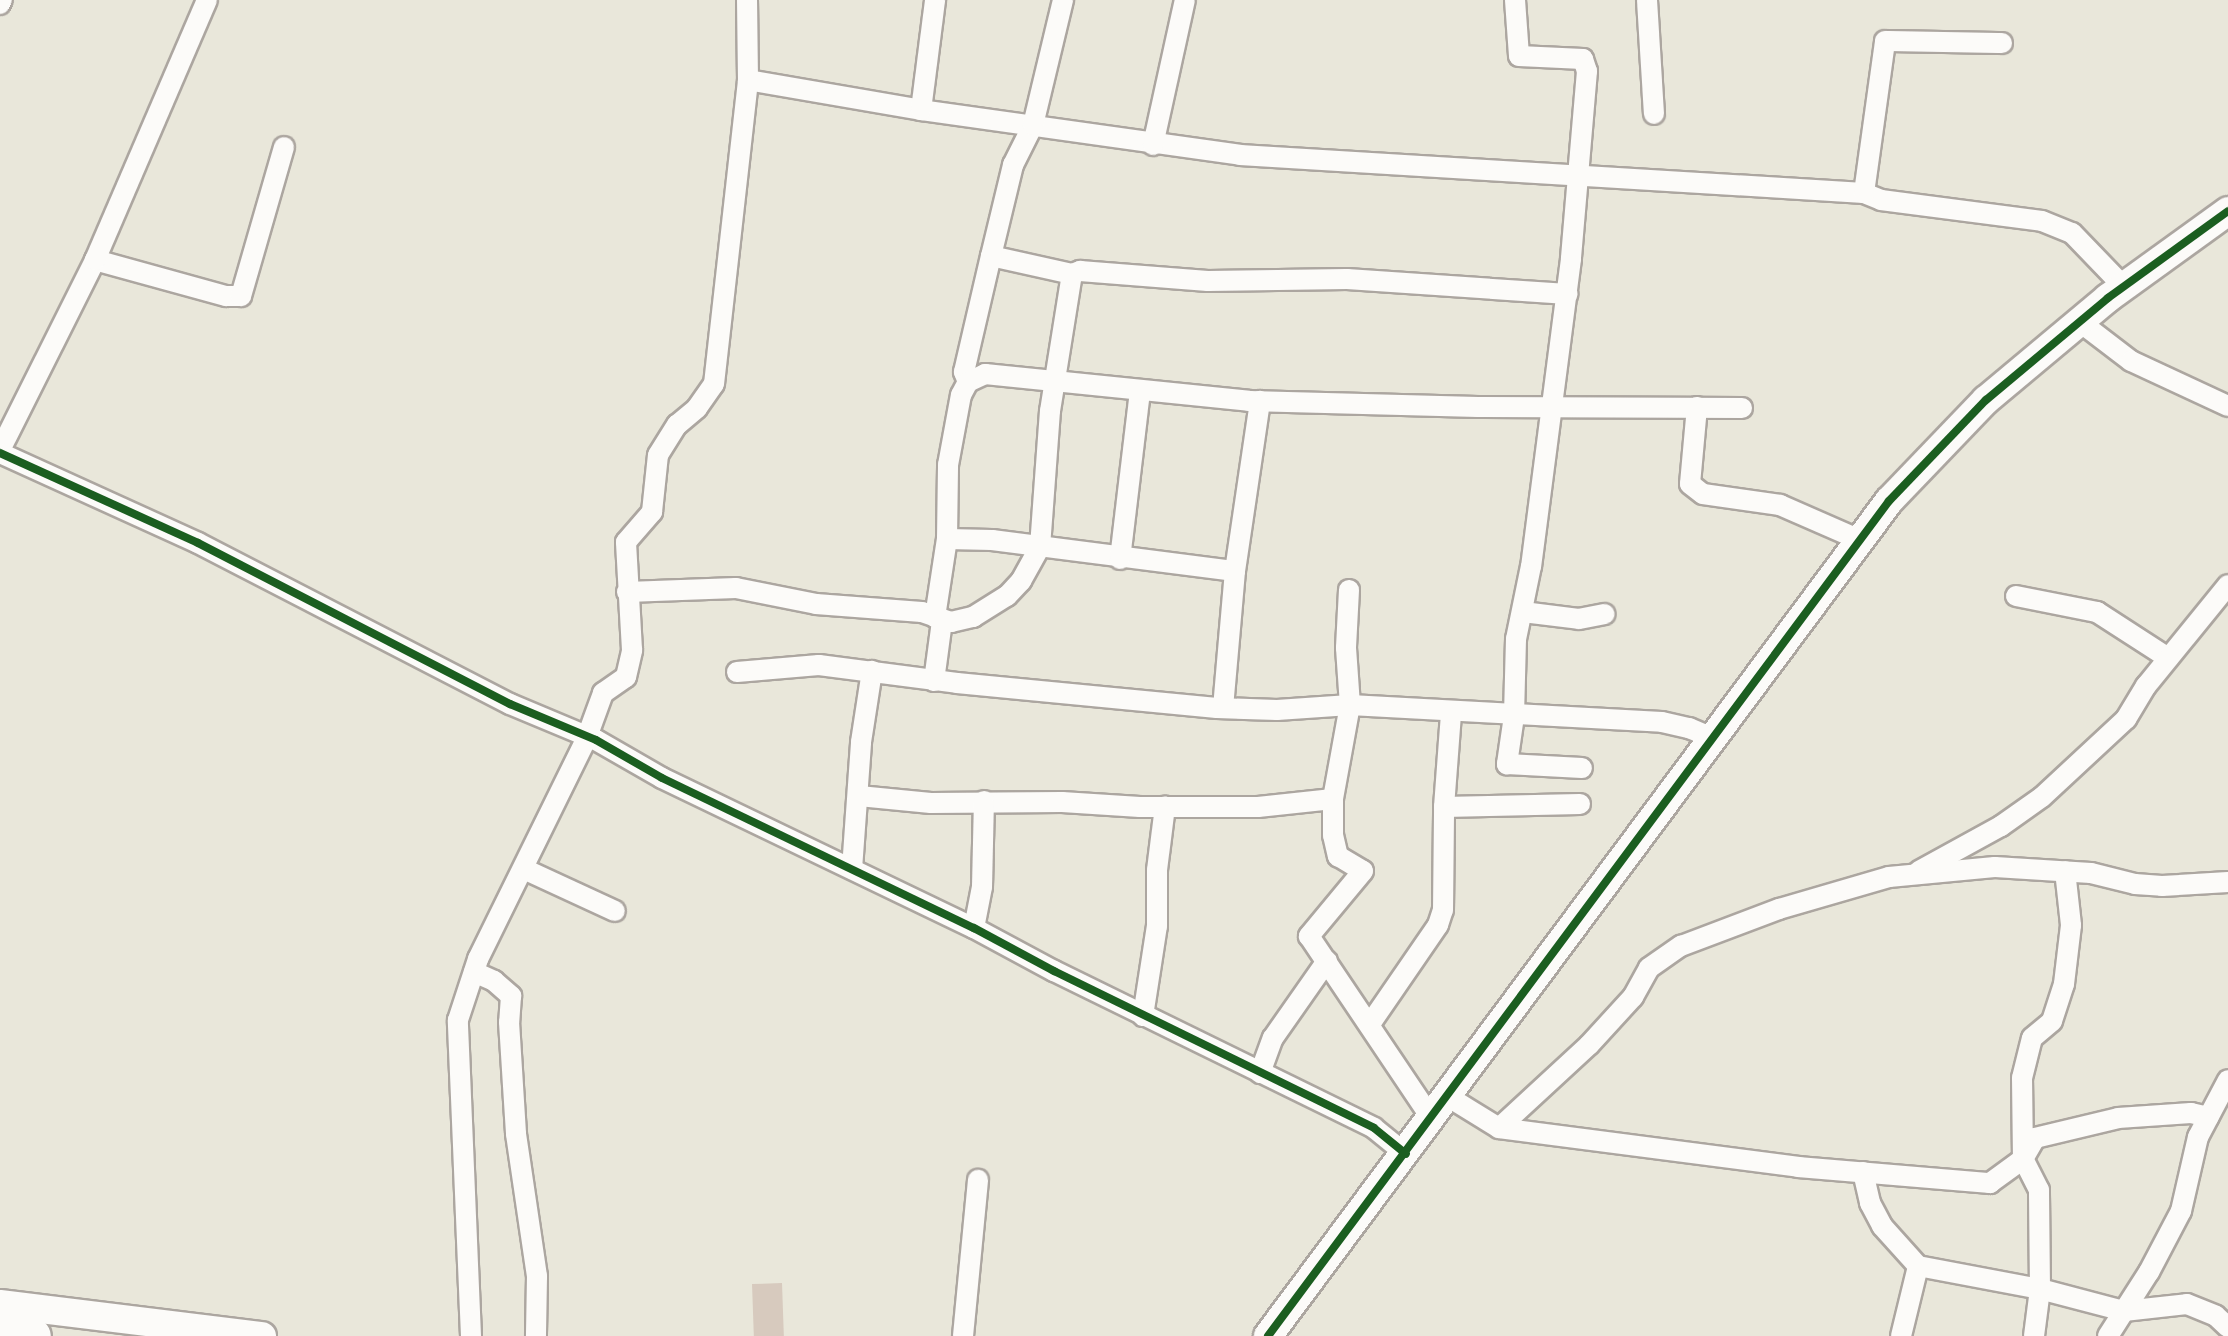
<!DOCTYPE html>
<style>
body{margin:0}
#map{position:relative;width:2228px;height:1336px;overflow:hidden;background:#e9e7da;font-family:"IM FELL Great Primer",serif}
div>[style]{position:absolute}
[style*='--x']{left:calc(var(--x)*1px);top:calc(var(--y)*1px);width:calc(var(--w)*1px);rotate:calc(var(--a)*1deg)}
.building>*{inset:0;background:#d7cabe;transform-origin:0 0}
.roads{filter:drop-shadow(2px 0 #aca6a0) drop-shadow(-2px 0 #aca6a0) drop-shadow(0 2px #aca6a0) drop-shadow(0 -2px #aca6a0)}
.street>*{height:20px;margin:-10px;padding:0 10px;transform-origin:10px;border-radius:10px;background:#fcfbf9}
.secondary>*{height:28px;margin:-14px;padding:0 14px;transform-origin:14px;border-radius:14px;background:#fcfbf9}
.highway>*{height:36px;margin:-18px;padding:0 18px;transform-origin:18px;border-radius:18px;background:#fcfbf9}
.cycleway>*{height:8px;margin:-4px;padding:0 4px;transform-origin:4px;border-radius:4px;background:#1b5e20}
span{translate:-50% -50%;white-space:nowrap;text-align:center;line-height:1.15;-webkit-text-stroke:8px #fff;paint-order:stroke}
</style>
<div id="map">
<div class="building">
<i style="left:782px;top:1283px;width:53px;height:30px;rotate:88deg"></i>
</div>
<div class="roads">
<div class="street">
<i style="--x:1515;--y:0;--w:56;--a:85.9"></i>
<i style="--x:1519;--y:56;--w:64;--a:2.7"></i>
<i style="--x:1583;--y:59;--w:13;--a:72"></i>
<i style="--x:1587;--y:71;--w:189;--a:94.9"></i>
<i style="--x:1571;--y:259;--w:310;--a:97.4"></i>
<i style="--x:1531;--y:566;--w:75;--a:101.6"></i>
<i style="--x:1516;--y:639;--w:77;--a:91.5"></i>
<i style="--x:1514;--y:716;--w:49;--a:98.3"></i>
<i style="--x:1507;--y:764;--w:75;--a:3.1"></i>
<i style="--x:1647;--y:0;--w:114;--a:86.5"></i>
<i style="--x:0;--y:4;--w:4;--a:-63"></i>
<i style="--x:748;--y:80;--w:176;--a:9.8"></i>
<i style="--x:921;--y:110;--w:322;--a:8"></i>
<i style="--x:1240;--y:155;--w:625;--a:3.48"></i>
<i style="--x:1864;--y:193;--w:18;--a:22"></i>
<i style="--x:1881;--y:200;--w:162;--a:7.4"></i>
<i style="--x:2042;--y:221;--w:32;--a:22"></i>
<i style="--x:2072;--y:233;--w:75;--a:46.1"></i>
<i style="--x:921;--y:110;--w:111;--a:-82.7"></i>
<i style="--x:1153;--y:145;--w:148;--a:-77.6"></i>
<i style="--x:1864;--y:193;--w:153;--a:-82.1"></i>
<i style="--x:1885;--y:41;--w:117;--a:1"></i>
<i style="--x:991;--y:256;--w:83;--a:12.5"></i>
<i style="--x:1072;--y:274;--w:9;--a:-21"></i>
<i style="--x:1080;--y:271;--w:128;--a:4.5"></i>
<i style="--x:1208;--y:281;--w:139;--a:-0.8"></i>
<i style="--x:1347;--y:279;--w:221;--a:3.9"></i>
<i style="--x:95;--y:260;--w:136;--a:15.4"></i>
<i style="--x:226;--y:296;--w:15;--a:0"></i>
<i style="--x:241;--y:296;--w:155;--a:-73.9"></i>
<i style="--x:2080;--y:322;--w:64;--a:37.4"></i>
<i style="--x:2131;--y:361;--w:107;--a:24.9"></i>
<i style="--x:968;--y:382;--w:11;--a:-112"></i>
<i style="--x:964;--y:372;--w:119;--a:-76.9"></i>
<i style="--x:991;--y:256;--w:94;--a:-76.4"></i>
<i style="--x:1013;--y:165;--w:45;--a:-63.4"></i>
<i style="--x:1033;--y:125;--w:129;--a:-76.5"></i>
<i style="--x:1697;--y:407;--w:77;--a:95.2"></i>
<i style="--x:1690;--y:484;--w:16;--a:38"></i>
<i style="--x:1703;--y:494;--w:78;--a:8.1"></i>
<i style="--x:1780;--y:505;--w:87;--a:23.6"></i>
<i style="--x:0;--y:450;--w:212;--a:-63.4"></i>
<i style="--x:95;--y:260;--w:283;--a:-66.7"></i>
<i style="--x:0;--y:453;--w:217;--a:24.4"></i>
<i style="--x:198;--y:543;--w:351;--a:27.3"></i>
<i style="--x:510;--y:704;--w:93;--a:22.7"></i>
<i style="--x:596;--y:740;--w:76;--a:29.9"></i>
<i style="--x:662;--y:778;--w:346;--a:25.7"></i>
<i style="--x:974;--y:928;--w:91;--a:28.3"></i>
<i style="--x:1054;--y:971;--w:356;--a:26.1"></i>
<i style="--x:1374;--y:1128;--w:41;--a:39.1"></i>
<i style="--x:947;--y:539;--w:45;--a:1.3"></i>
<i style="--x:992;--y:540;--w:245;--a:7.3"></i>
<i style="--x:1120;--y:559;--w:169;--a:-83.2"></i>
<i style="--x:1349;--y:590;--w:58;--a:93"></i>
<i style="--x:1346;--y:648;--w:57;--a:86"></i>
<i style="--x:1350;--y:705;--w:96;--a:100.3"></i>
<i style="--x:1333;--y:799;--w:36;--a:90"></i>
<i style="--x:1333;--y:835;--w:22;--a:77"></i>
<i style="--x:1338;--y:856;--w:29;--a:31"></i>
<i style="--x:1363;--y:871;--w:85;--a:129.7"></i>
<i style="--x:1309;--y:936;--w:220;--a:56.1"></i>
<i style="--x:627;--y:592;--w:109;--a:-2.1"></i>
<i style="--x:736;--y:588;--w:82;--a:11.3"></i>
<i style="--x:816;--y:604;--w:106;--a:4.3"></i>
<i style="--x:922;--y:612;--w:31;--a:19"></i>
<i style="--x:951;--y:622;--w:23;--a:-13"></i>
<i style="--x:973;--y:617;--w:40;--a:-32"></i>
<i style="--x:1007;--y:596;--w:21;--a:-47"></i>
<i style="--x:1021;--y:581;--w:39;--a:-61"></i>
<i style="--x:1040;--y:547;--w:136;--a:-85.8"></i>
<i style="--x:1050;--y:411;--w:139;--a:-80.9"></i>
<i style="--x:2016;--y:596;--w:83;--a:11.2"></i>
<i style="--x:2097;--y:612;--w:85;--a:32.9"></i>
<i style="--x:1523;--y:612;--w:56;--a:7.1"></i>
<i style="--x:1579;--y:619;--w:26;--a:-11"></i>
<i style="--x:935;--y:617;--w:79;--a:-81.3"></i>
<i style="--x:947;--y:539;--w:74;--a:-89.2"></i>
<i style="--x:948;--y:465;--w:71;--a:-79.5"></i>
<i style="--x:961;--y:395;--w:15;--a:-62"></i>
<i style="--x:968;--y:382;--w:19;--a:-25"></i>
<i style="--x:985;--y:374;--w:265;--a:5.8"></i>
<i style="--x:1249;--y:401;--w:229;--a:1.5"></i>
<i style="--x:1478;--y:407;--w:264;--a:0.2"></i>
<i style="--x:737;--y:672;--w:82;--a:-4.9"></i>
<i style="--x:819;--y:665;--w:139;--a:7.4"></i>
<i style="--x:957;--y:683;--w:261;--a:5.5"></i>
<i style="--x:1217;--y:708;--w:60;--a:1.9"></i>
<i style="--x:1277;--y:710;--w:73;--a:-3.9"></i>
<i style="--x:1350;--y:705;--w:312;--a:3.1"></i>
<i style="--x:1662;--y:722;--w:28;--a:13"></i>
<i style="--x:1689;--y:728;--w:26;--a:23"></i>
<i style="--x:934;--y:681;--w:61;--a:-82.4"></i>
<i style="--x:1223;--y:708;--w:138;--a:-85"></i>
<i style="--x:1235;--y:571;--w:172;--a:-81.6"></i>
<i style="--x:859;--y:796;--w:72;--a:5.6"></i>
<i style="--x:931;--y:803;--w:131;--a:-0.4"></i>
<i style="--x:1062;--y:802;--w:78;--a:3.7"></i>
<i style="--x:1140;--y:807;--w:118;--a:0"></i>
<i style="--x:1258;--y:807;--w:75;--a:-6.1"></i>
<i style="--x:1444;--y:807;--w:136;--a:-1.3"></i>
<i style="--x:524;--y:869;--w:100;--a:24.8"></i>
<i style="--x:852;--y:869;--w:127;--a:-85.9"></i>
<i style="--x:861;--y:742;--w:72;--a:-81.2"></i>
<i style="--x:1919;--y:871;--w:94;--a:-28.8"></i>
<i style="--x:2001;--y:826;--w:50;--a:-35.3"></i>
<i style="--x:2042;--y:797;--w:115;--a:-42.9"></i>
<i style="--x:2126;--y:719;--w:39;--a:-59"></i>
<i style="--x:2146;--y:686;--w:130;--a:-50.9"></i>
<i style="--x:974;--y:928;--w:42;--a:-79"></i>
<i style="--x:982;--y:887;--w:86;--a:-88.7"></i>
<i style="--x:474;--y:972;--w:22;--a:24"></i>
<i style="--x:494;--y:981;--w:23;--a:41"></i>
<i style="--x:511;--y:996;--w:26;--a:94"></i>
<i style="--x:509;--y:1022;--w:112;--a:86.4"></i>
<i style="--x:516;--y:1134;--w:144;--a:81.6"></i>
<i style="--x:537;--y:1276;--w:60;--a:91"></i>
<i style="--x:1143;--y:1016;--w:91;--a:-81.2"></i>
<i style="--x:1157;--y:926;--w:56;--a:-90"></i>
<i style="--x:1157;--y:870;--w:64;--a:-82.8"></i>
<i style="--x:1370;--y:1024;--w:120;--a:-55.5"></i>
<i style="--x:1438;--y:925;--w:16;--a:-72"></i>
<i style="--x:1443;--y:910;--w:103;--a:-89.4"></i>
<i style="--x:1444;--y:807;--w:94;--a:-85.7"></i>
<i style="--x:1260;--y:1073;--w:37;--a:-70"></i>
<i style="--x:1273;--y:1038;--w:94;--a:-55"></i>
<i style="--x:1447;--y:1096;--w:61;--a:31.6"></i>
<i style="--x:1499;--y:1128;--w:302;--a:7.4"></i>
<i style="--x:1798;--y:1167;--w:193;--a:4.8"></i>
<i style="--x:1990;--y:1183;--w:41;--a:-36"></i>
<i style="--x:2023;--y:1159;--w:24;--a:-60"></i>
<i style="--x:2035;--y:1138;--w:85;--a:-13.5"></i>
<i style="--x:2118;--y:1118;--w:73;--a:-3.9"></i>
<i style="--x:2191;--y:1113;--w:18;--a:13"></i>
<i style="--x:1499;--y:1128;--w:122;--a:-42.7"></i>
<i style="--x:1589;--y:1045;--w:65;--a:-47.5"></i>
<i style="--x:1633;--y:997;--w:33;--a:-61"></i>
<i style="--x:1649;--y:968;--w:39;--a:-35"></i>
<i style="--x:1681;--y:946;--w:105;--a:-20.7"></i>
<i style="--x:1779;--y:909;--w:115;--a:-16.2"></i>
<i style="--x:1889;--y:877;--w:106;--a:-5.4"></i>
<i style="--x:1995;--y:867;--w:96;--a:3.6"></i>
<i style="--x:2091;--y:873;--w:45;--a:14"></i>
<i style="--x:2135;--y:884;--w:27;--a:4"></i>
<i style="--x:2162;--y:886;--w:66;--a:-3.5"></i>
<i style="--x:1863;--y:1172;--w:32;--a:77"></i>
<i style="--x:1870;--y:1203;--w:26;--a:62"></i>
<i style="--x:1882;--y:1226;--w:54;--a:48"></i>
<i style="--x:1918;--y:1266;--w:124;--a:10.7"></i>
<i style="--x:2040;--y:1289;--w:87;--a:14.7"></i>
<i style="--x:2124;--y:1311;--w:63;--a:-6.3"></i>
<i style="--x:2187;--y:1304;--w:31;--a:22"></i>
<i style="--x:2216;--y:1316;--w:16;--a:43"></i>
<i style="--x:471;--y:1336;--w:316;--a:-92.4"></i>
<i style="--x:458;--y:1020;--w:64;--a:-71.8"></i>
<i style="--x:478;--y:959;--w:247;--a:-63.8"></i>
<i style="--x:587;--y:737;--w:47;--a:-70"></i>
<i style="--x:603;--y:693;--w:28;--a:-35"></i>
<i style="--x:626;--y:677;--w:28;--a:-77"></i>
<i style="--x:632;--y:650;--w:108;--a:-93.2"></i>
<i style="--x:626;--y:542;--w:40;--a:-49"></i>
<i style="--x:652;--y:512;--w:57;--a:-84"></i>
<i style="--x:658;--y:455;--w:36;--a:-58"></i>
<i style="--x:677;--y:425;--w:26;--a:-40"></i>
<i style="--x:697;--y:408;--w:29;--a:-55"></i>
<i style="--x:714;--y:384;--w:306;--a:-83.6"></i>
<i style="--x:748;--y:80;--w:80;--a:-90.7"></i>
<i style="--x:963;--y:1336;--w:157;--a:-84.5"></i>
<i style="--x:1901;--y:1336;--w:72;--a:-76.3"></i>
<i style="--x:2034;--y:1336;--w:47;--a:-82.7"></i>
<i style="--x:2040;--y:1289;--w:99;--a:-90.6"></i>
<i style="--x:2039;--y:1190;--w:35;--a:-117"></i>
<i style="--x:2023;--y:1159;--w:81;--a:-90.7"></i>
<i style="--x:2022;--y:1078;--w:41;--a:-76"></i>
<i style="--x:2032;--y:1038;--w:26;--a:-40"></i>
<i style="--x:2052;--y:1021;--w:39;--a:-72"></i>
<i style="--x:2064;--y:984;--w:59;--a:-83.2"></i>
<i style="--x:2071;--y:925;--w:54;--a:-96.3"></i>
<i style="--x:2108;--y:1336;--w:76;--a:-57.4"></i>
<i style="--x:2149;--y:1272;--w:69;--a:-62.3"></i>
<i style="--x:2181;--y:1211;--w:76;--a:-77.1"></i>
<i style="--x:2198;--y:1137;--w:64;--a:-62.2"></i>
</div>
<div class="secondary">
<i style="--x:0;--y:1304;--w:264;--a:7"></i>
<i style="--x:1268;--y:1336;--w:1041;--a:-53.36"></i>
<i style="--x:1889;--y:501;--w:140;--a:-46.2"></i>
<i style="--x:1986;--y:400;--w:159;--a:-39.9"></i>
<i style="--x:2108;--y:298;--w:148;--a:-35.9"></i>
</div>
<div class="highway">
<i style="--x:0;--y:1332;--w:33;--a:7"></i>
</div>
</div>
<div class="cycleway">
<i style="--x:0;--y:453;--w:217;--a:24.4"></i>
<i style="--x:198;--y:543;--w:351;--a:27.3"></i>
<i style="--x:510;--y:704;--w:93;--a:22.7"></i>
<i style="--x:596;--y:740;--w:76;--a:29.9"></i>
<i style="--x:662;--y:778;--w:346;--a:25.7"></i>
<i style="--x:974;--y:928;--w:91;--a:28.3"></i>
<i style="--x:1054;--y:971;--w:356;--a:26.1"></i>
<i style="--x:1374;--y:1128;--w:41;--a:39.1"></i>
<i style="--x:1268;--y:1336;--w:1041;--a:-53.36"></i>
<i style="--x:1889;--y:501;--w:140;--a:-46.2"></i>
<i style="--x:1986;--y:400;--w:159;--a:-39.9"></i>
<i style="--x:2108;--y:298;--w:148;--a:-35.9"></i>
</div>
</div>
